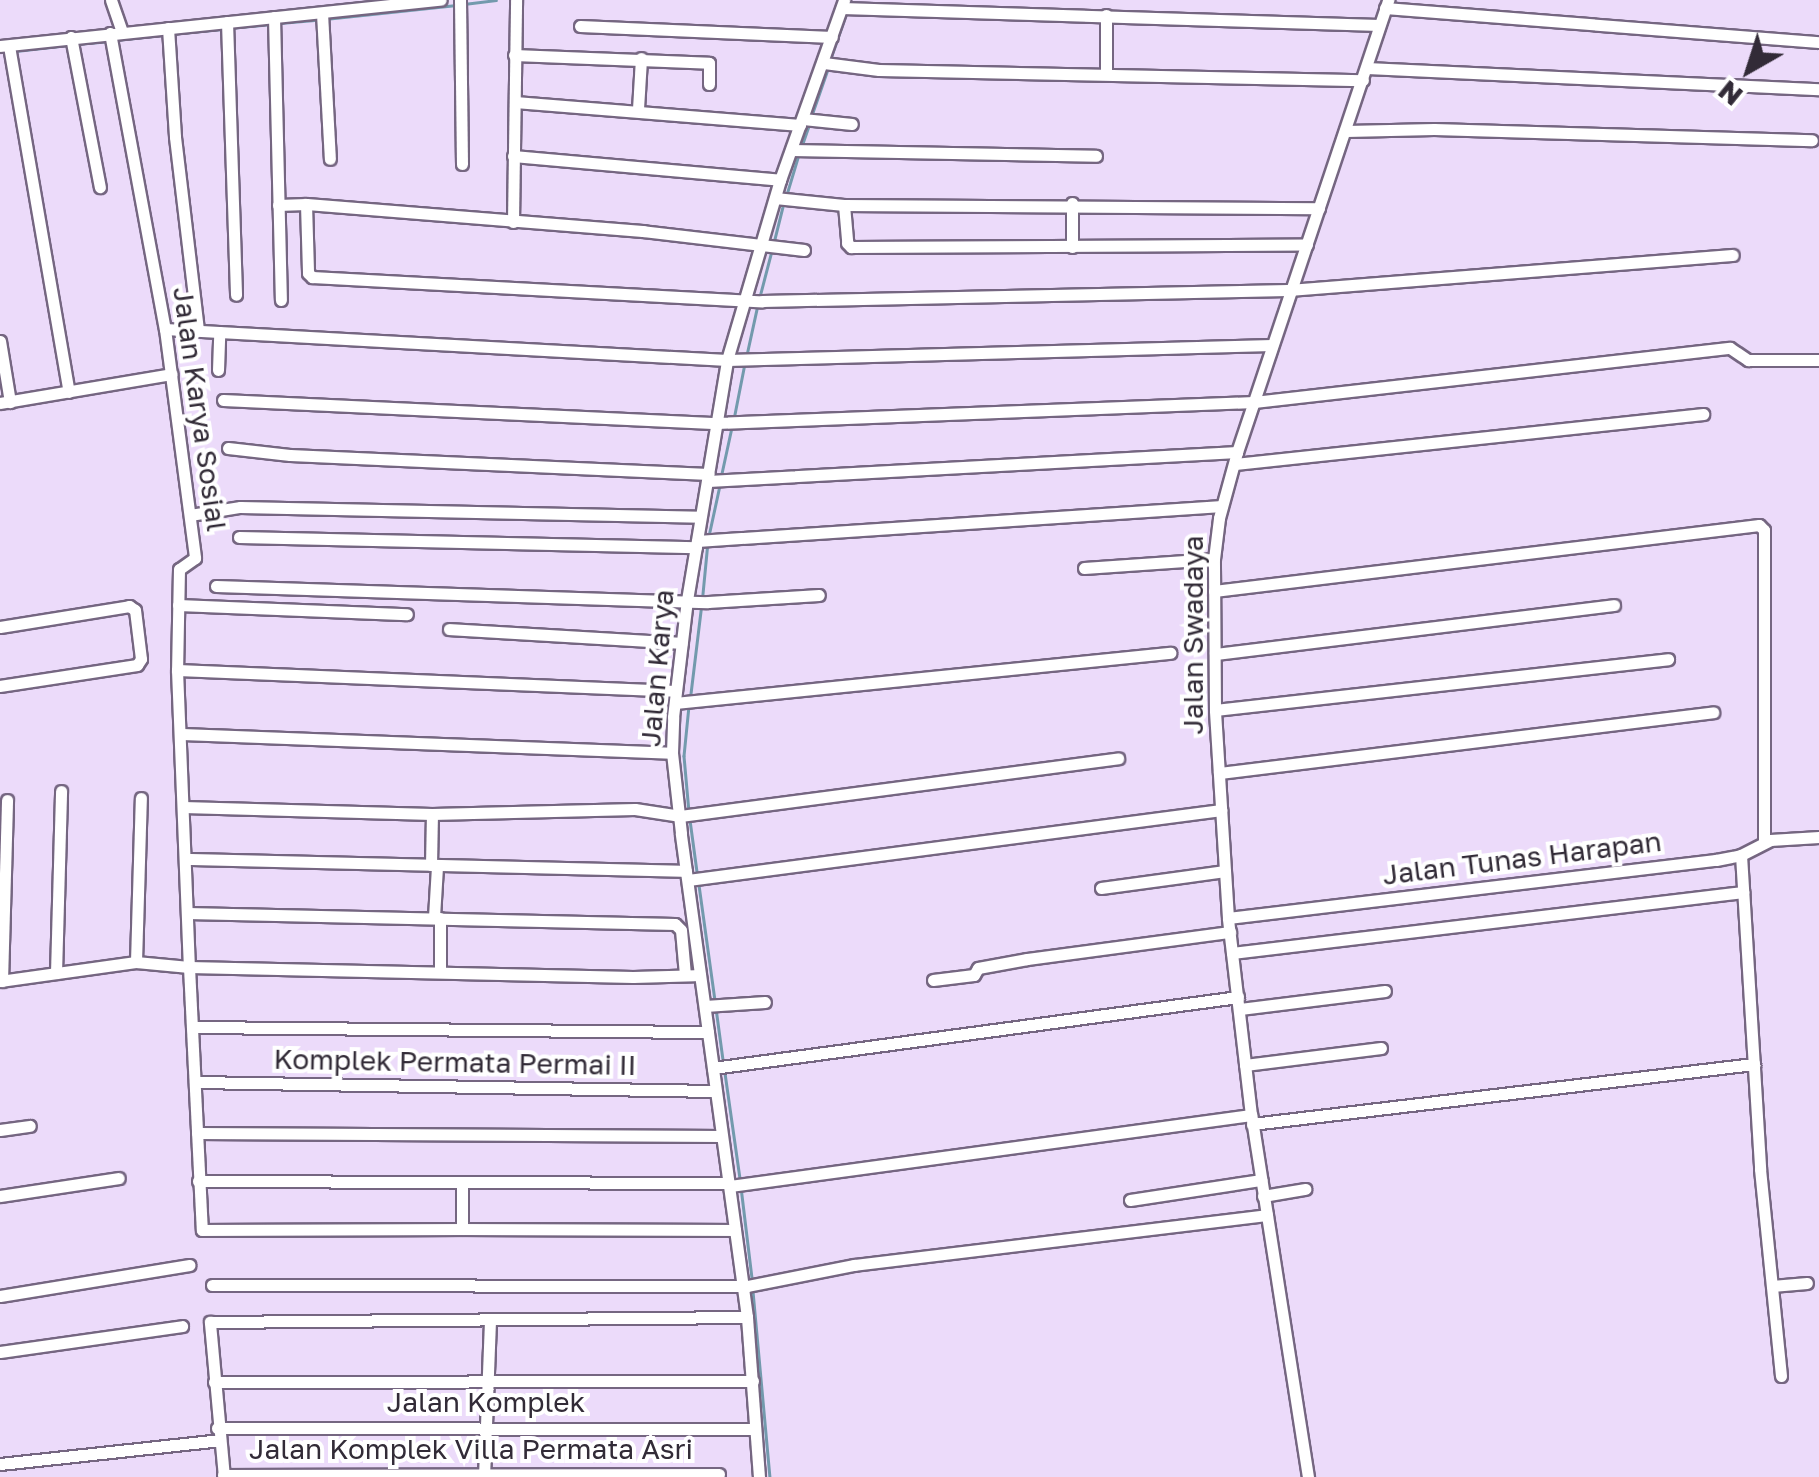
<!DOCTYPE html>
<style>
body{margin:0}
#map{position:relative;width:1819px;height:1477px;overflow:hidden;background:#ecdbfa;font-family:"Golos Text",sans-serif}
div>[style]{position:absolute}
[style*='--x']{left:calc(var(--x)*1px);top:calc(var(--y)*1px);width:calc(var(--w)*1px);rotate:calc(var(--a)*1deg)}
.stream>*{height:2.5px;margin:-1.25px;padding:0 1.25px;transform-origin:1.25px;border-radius:1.25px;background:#739aad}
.roads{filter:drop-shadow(2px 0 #756681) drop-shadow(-2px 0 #756681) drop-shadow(0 2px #756681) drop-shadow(0 -2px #756681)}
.minor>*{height:11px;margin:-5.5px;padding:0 5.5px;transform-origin:5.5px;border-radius:5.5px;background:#fff}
span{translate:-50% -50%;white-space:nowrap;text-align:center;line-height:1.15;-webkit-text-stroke:8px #fff;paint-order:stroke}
.street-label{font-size:28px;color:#322b37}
.north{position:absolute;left:1699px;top:20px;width:100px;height:100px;-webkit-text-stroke:8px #fff;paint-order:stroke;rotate:219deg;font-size:28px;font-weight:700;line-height:40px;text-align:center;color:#322b37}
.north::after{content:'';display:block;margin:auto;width:35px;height:45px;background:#322b37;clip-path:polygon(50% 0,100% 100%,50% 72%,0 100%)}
</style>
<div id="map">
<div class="stream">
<i style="--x:464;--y:4;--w:32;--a:-7"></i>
<i style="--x:325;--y:19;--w:132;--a:-6.1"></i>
<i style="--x:280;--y:23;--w:37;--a:-5"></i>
<i style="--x:230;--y:28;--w:42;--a:-5.4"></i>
<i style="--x:171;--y:34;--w:51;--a:-5.6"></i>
<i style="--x:116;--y:40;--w:47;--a:-6.1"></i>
<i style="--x:76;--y:44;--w:32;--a:-5"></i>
<i style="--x:16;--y:51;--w:52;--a:-6.6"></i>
<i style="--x:830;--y:60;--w:52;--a:-70.9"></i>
<i style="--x:811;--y:117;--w:52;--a:-70.9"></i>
<i style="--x:802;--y:145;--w:21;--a:-71"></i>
<i style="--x:787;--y:193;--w:42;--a:-73.3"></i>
<i style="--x:774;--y:241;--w:36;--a:-76"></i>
<i style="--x:760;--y:295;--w:48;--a:-75.4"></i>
<i style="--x:747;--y:353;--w:47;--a:-77.7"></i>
<i style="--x:734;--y:417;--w:52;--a:-78.9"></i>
<i style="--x:721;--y:476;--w:52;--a:-77.8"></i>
<i style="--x:709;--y:534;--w:52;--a:-77.8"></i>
<i style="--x:702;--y:599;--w:52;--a:-84.5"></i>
<i style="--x:690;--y:698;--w:92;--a:-83.1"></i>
<i style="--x:689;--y:706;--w:50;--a:95.7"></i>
<i style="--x:684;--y:756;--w:56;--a:84.9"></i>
<i style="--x:690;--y:820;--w:52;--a:82.3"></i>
<i style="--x:699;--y:885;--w:117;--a:82.1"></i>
<i style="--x:716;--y:1008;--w:52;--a:82.3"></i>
<i style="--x:725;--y:1073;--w:107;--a:81.9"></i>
<i style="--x:741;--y:1187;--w:92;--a:83.1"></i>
<i style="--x:753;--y:1291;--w:187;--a:84.8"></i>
</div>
<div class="roads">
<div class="minor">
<i style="--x:111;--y:0;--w:34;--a:71"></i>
<i style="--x:460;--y:0;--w:164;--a:89.3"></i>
<i style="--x:842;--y:8;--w:537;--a:1.81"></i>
<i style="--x:1385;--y:8;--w:435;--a:4.5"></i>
<i style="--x:322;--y:13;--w:146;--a:86.9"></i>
<i style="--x:274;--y:17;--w:283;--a:88.6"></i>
<i style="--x:227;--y:22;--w:273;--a:88.1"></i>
<i style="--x:580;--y:26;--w:252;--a:2.5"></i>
<i style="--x:168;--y:28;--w:109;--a:86.3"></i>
<i style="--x:175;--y:137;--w:195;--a:83.2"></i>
<i style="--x:110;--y:33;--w:301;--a:79.5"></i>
<i style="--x:165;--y:329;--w:231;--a:82.5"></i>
<i style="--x:195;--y:558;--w:19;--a:145"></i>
<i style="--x:179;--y:569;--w:101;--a:91.1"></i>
<i style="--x:177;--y:670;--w:297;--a:87.7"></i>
<i style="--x:189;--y:967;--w:444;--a:1.3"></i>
<i style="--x:633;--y:977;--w:67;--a:-1.7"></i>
<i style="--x:71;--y:37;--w:153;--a:79.1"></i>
<i style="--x:0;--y:46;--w:443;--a:-6"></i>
<i style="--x:9;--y:46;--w:351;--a:80.2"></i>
<i style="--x:514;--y:55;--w:195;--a:2.3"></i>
<i style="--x:709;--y:63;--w:21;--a:90"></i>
<i style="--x:824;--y:63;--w:55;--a:7.3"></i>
<i style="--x:879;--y:70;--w:484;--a:1.2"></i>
<i style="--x:1367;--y:68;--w:452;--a:2.7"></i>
<i style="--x:1106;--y:72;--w:57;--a:-90"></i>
<i style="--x:515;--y:102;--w:286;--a:4.6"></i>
<i style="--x:638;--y:109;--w:51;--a:-86.6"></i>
<i style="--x:803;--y:119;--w:49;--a:5.8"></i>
<i style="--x:1346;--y:131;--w:88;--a:-1.3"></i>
<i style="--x:1434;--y:129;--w:378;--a:1.7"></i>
<i style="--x:792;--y:150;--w:304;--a:1.1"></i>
<i style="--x:513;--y:156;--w:268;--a:5.1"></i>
<i style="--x:775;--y:198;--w:69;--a:5.8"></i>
<i style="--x:844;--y:205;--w:475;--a:0.4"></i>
<i style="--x:278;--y:205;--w:28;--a:-2"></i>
<i style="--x:844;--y:205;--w:38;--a:85"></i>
<i style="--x:847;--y:243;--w:6;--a:45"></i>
<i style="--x:851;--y:247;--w:456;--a:-0.3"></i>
<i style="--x:513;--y:222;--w:222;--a:-89.2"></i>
<i style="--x:1072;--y:247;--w:44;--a:-90"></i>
<i style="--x:804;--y:250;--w:162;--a:-173.3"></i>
<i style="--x:643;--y:231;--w:338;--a:-175.4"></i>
<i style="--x:306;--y:204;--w:69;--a:88.3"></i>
<i style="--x:308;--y:273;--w:6;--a:45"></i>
<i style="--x:312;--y:277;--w:451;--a:3.1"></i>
<i style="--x:762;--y:301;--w:526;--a:-1.2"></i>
<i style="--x:1288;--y:290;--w:446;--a:-4.5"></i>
<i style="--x:165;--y:329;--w:563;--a:3.16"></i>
<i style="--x:727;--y:360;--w:545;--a:-1.58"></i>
<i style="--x:0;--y:341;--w:62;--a:80.7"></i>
<i style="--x:218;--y:370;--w:38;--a:-88"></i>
<i style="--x:223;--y:400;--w:495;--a:2.7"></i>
<i style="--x:717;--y:423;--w:537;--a:-2.24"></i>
<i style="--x:1254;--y:402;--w:479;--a:-6.5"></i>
<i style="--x:1730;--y:348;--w:22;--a:34"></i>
<i style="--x:1748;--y:360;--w:71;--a:0"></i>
<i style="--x:0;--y:403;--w:174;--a:-9.6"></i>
<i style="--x:228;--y:448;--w:62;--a:6.4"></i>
<i style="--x:290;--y:455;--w:419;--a:2.6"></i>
<i style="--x:1235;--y:464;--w:471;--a:-6.1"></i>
<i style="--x:708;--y:481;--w:530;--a:-3.14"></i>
<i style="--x:190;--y:515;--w:51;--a:-9.1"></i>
<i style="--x:240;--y:507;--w:460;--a:1.2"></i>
<i style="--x:239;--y:537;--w:457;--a:1.3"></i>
<i style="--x:697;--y:541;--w:526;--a:-3.81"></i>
<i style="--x:1084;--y:568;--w:130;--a:-4"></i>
<i style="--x:216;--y:586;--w:492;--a:1.9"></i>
<i style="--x:708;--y:602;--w:111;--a:-3.6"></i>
<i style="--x:1214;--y:591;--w:549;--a:-6.9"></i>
<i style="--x:1759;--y:525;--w:7;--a:45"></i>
<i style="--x:1764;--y:530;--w:311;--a:90"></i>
<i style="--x:178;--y:605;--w:229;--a:2.3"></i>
<i style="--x:0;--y:627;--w:131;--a:-9.2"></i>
<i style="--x:129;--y:606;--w:7;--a:34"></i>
<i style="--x:135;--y:610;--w:49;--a:83"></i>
<i style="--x:141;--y:659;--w:7;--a:124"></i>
<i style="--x:137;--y:665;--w:139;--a:171.3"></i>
<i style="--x:449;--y:629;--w:233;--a:3.4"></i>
<i style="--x:1215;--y:654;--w:402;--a:-7"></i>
<i style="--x:177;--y:670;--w:499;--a:2.4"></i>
<i style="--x:675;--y:703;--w:498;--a:-5.8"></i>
<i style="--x:1215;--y:710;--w:456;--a:-6.4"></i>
<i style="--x:181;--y:734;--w:491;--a:2.2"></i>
<i style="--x:1219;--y:773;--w:498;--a:-7"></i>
<i style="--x:183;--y:807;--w:249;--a:1.6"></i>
<i style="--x:432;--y:814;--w:203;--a:-1.4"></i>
<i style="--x:635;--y:809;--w:46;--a:8.8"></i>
<i style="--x:680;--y:816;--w:442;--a:-7.5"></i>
<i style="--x:1741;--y:855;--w:315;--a:86.5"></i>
<i style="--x:1760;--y:1169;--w:208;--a:84.2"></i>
<i style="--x:186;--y:859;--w:500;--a:1.37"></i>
<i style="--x:431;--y:865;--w:51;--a:-88.9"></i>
<i style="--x:688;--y:880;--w:538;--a:-7.48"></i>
<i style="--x:1101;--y:888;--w:125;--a:-7.8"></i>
<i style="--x:187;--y:913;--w:488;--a:1.3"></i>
<i style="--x:675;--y:924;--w:8;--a:45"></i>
<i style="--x:681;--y:930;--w:45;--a:84.9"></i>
<i style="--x:434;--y:917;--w:51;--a:-86.6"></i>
<i style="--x:1228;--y:918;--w:491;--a:-6.8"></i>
<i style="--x:1716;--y:860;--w:25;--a:-11"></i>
<i style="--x:1741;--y:855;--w:33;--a:-27"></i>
<i style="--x:1770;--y:840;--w:49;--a:-3.5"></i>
<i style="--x:1232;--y:953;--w:515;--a:-6.81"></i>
<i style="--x:136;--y:962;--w:164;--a:-88.3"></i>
<i style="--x:440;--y:970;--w:52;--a:-90"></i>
<i style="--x:56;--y:973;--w:182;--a:-88.4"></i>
<i style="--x:933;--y:980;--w:41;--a:-7"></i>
<i style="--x:974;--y:975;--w:8;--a:-60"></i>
<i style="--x:978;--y:968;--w:50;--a:-10.4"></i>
<i style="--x:1027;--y:959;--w:205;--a:-7.6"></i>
<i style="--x:0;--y:981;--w:137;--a:-8"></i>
<i style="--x:136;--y:962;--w:53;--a:5.4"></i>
<i style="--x:189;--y:967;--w:263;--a:87.2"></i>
<i style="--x:202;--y:1230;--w:260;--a:-0.2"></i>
<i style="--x:462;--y:1229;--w:47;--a:-90"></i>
<i style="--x:2;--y:981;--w:181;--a:-88.4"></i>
<i style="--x:705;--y:1006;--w:60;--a:-3.8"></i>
<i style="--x:1240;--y:1009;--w:146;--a:-7.1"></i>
<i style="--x:192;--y:1027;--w:516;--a:0.56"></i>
<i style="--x:1245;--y:1065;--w:137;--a:-7.1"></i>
<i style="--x:713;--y:1068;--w:530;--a:-7.7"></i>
<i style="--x:195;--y:1082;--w:520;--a:0.99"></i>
<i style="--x:1252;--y:1124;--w:506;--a:-6.82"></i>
<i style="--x:0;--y:1130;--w:30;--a:-8"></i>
<i style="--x:197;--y:1133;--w:525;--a:0.33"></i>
<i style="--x:198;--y:1181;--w:531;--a:0.22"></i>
<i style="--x:730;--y:1186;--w:526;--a:-7.76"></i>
<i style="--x:0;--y:1196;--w:120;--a:-8.6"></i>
<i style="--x:1263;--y:1196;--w:43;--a:-9.5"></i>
<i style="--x:1130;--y:1200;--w:133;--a:-8.7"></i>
<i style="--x:462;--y:1229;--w:273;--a:0.2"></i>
<i style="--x:212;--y:1285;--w:535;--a:0.11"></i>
<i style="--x:747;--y:1286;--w:109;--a:-11.1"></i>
<i style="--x:854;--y:1265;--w:416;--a:-6.9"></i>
<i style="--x:1772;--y:1286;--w:35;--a:-5"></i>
<i style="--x:0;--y:1296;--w:192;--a:-9.3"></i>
<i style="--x:0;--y:1352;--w:184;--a:-8.1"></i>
<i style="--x:214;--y:1382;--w:539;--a:-0.11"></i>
<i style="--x:217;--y:1428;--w:538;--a:0.11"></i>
<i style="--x:0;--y:1464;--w:221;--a:-6.2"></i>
<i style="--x:223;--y:1475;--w:496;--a:-0.1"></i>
<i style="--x:224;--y:1477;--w:156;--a:-95.2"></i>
<i style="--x:210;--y:1322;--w:537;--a:-0.53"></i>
<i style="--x:484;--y:1477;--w:157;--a:-87.8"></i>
<i style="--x:759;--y:1477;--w:160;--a:-94.3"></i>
<i style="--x:747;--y:1317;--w:488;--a:-97.8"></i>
<i style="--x:681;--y:833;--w:81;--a:-96.4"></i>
<i style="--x:672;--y:753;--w:36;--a:-88"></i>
<i style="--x:673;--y:717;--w:118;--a:-83.2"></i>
<i style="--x:687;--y:600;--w:243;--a:-80.5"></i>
<i style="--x:727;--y:360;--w:188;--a:-73.6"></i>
<i style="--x:780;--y:180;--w:191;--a:-70.4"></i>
<i style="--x:1308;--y:1477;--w:366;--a:-98.9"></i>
<i style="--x:1251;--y:1115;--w:198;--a:-96.7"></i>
<i style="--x:1228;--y:918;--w:208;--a:-93.6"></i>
<i style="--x:1215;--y:710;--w:151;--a:-90.4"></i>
<i style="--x:1214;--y:559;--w:41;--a:-83"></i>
<i style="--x:1219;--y:518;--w:68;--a:-74.7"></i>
<i style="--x:1237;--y:452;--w:477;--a:-71.5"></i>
</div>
</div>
<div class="street-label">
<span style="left:200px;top:409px;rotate:82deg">Jalan Karya Sosial</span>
<span style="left:1193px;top:635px;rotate:-90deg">Jalan Swadaya</span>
<span style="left:657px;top:668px;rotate:-85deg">Jalan Karya</span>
<span style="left:1522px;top:858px;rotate:-7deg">Jalan Tunas Harapan</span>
<span style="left:455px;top:1062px;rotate:1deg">Komplek Permata Permai II</span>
<span style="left:486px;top:1402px">Jalan Komplek</span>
<span style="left:471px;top:1449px">Jalan Komplek Villa Permata Asri</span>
</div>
<div class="north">N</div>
</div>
